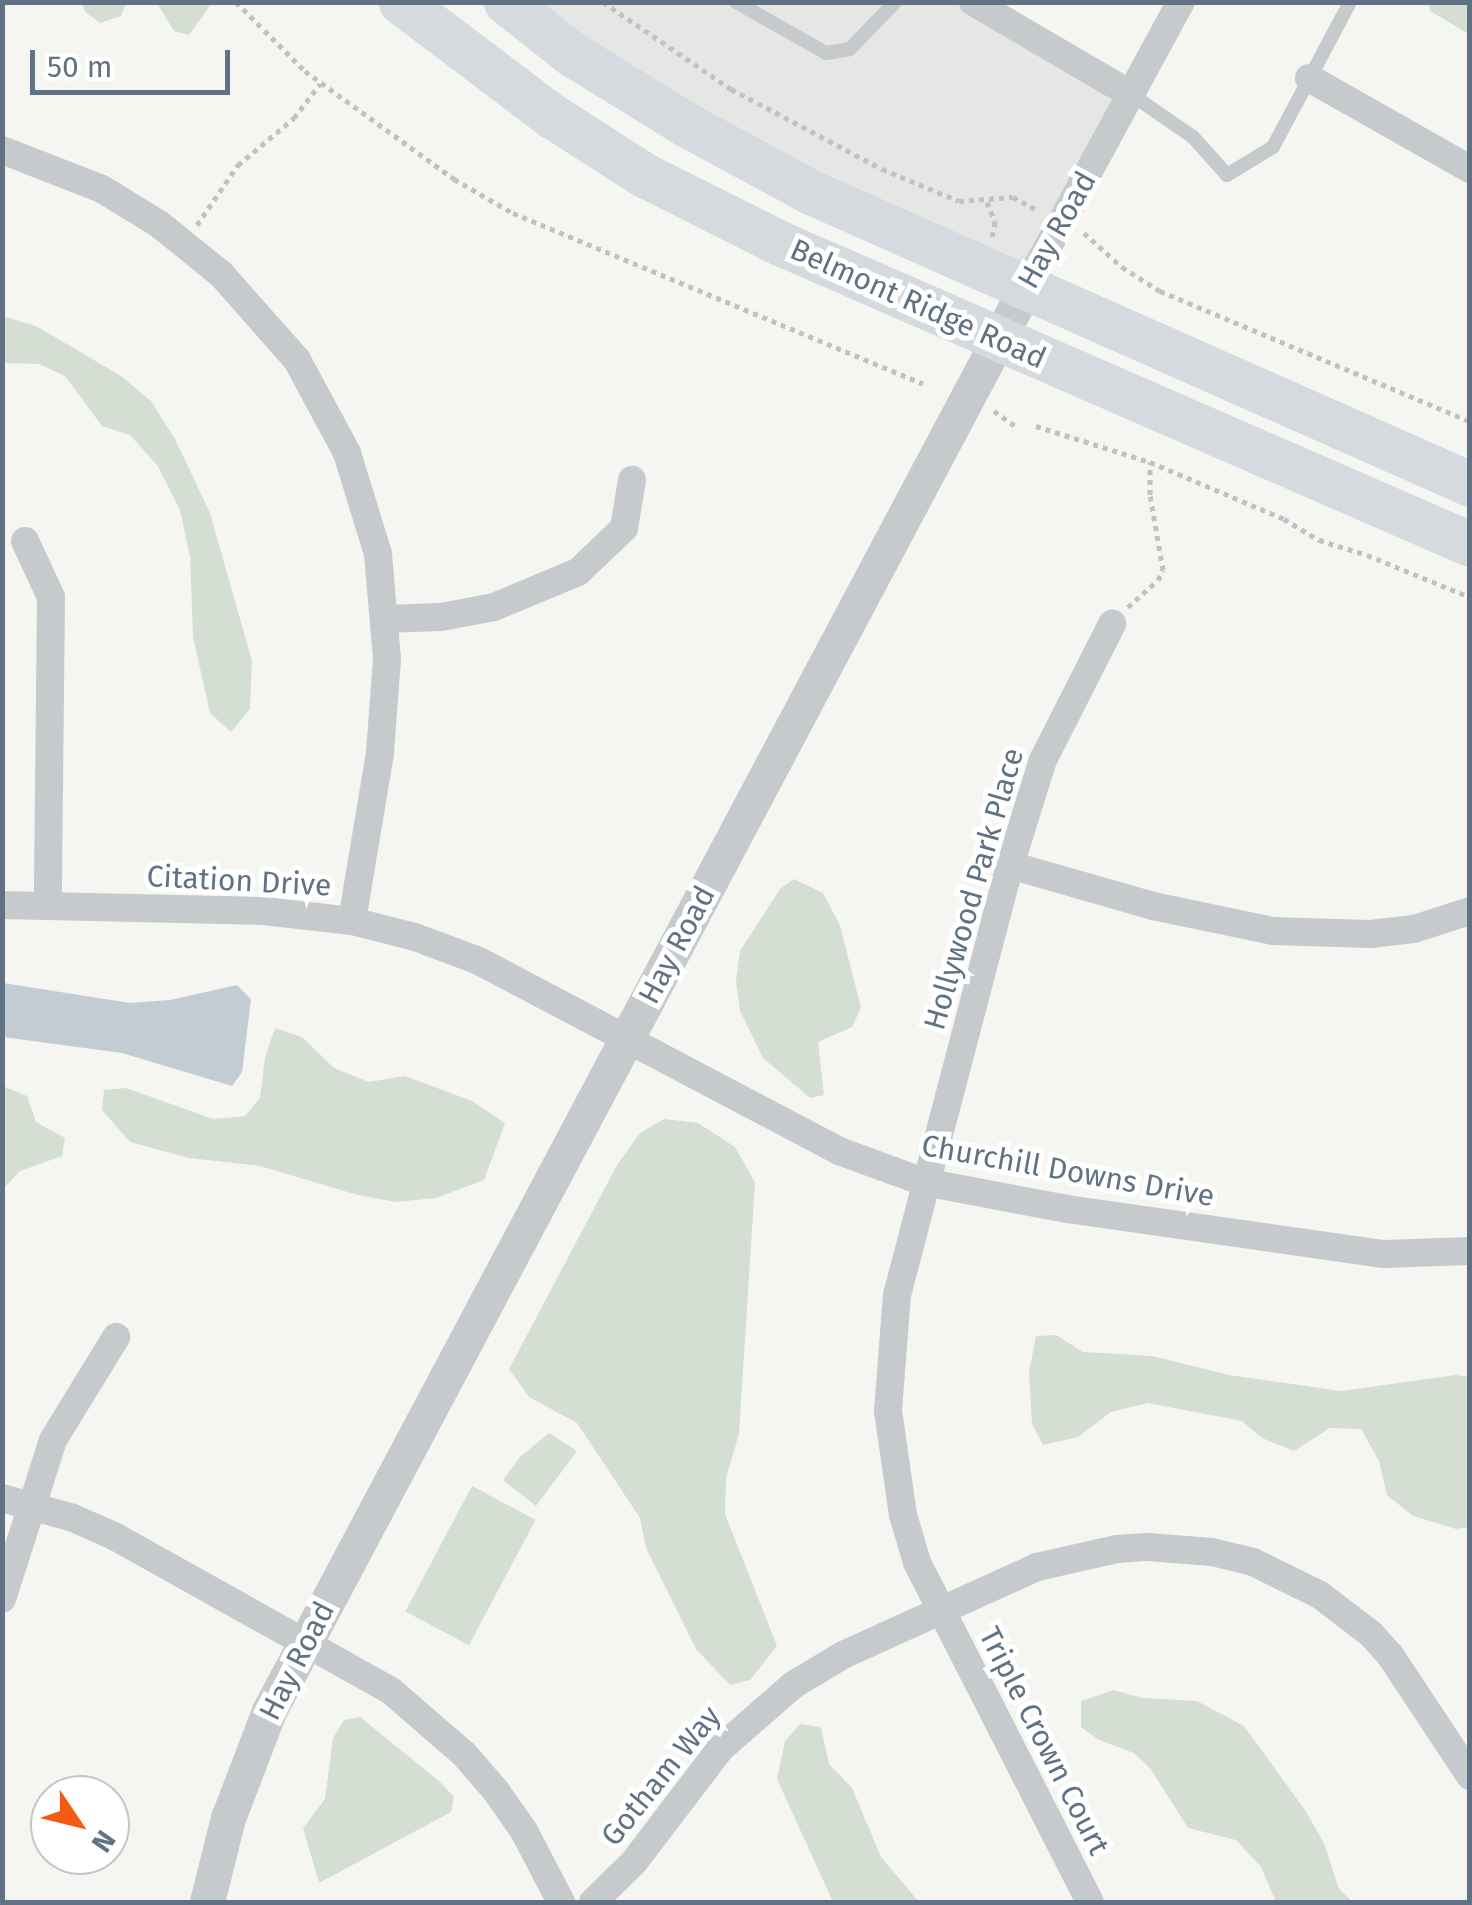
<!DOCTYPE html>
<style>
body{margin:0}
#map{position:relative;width:1472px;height:1905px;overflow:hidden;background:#f5f6f1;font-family:"Fira Sans",sans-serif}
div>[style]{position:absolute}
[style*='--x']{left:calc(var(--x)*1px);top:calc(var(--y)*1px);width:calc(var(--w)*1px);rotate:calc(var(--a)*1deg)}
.built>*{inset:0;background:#e6e7e5}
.green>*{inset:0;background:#d5ded2;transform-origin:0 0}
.water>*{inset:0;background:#c2ccd2}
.path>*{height:5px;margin-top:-2.5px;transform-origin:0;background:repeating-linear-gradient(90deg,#c0c1c3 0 5px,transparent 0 10px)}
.service>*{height:14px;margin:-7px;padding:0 7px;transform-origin:7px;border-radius:7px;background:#c7cacd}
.minor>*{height:28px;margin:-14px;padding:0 14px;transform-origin:14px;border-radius:14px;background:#c7cacd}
.tertiary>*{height:35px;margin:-17.5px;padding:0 17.5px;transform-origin:17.5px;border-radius:17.5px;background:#c7cacd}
.primary>*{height:45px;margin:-22.5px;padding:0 22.5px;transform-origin:22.5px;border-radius:22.5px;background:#d5dadf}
span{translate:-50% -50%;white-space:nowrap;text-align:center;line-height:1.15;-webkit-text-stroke:10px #fff;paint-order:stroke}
.street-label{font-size:30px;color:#617285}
.frame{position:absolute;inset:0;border:5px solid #617285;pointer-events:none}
.north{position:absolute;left:30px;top:1775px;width:100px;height:100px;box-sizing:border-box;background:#fff;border:2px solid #c0c7ce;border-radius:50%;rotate:125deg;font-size:28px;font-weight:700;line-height:40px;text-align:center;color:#617285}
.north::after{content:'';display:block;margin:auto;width:35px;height:45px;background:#f55a12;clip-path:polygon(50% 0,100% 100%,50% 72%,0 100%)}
.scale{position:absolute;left:30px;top:50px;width:200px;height:45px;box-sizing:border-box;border:5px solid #617285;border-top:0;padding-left:12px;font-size:30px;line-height:35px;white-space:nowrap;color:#617285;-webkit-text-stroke:8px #fff;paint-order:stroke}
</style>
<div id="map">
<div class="built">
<i style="clip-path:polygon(506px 3px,973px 3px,1132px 95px,1026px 287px)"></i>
</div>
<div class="green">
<i style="clip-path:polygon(83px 3px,83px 2px,126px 3px,121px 16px,100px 23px,84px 11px)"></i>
<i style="clip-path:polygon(157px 3px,212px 3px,189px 35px,174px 31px)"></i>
<i style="clip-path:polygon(1429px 3px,1469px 3px,1469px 34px,1430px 11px)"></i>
<i style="clip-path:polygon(3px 316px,36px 326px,121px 376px,151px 401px,175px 439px,210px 513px,252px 661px,250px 709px,231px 732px,210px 713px,193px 637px,190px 557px,180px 510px,157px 465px,130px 435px,102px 426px,65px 376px,39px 364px,3px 363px)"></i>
<i style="clip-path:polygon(794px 879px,823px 893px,840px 925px,861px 1008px,852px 1027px,818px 1042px,824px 1095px,810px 1098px,763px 1058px,740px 1011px,736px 981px,740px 951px,780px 889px)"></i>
<i style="clip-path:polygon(275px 1028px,302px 1037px,334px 1068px,369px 1082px,405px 1076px,472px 1101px,505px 1123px,484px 1180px,436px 1198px,396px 1202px,358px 1195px,260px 1166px,189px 1158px,130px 1142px,102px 1110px,104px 1090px,126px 1088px,213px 1119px,245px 1116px,260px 1098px,265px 1057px)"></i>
<i style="clip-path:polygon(3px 1086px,27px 1096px,36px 1122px,65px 1138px,62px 1156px,20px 1171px,3px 1189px)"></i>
<i style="clip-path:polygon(664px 1119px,698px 1123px,735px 1147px,755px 1182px,739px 1434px,726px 1478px,725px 1514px,777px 1646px,750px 1680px,730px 1685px,696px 1649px,646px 1548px,640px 1518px,577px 1423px,529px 1397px,509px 1369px,617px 1165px,640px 1133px)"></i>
<i style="clip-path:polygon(1056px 1335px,1083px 1352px,1152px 1356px,1229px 1375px,1341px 1391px,1456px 1375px,1469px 1377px,1469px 1527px,1456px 1529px,1413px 1516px,1387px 1495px,1379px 1461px,1361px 1429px,1330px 1428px,1294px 1451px,1262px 1438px,1242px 1421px,1148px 1403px,1111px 1412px,1078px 1437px,1043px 1445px,1032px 1424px,1029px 1372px,1036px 1336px)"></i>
<i style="clip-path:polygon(549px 1433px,577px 1451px,536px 1506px,503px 1480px,519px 1458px)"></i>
<i style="left:472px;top:1486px;width:72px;height:142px;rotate:28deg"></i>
<i style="clip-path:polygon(1114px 1690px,1142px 1698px,1197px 1701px,1244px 1726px,1305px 1810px,1324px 1843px,1339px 1889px,1353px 1902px,1276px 1902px,1261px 1867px,1236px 1840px,1188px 1828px,1150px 1768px,1134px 1753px,1099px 1740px,1081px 1727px,1081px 1701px)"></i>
<i style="clip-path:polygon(360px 1717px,439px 1781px,454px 1797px,451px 1812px,319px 1883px,303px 1828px,325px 1799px,333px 1738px,344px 1720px)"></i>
<i style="clip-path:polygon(800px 1724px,821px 1727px,829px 1764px,852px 1788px,881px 1857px,919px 1902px,833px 1902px,777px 1779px,785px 1741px)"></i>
</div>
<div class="water">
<i style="clip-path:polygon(3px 983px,130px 1003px,170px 1000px,237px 985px,251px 999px,242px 1072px,232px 1086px,122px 1053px,3px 1037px)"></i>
</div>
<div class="path">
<i style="--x:236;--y:2;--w:98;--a:45"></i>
<i style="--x:305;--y:71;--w:184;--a:35.9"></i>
<i style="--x:454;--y:179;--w:68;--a:30"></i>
<i style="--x:513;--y:213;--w:444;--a:22.6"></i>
<i style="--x:603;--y:2;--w:155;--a:34.2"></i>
<i style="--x:731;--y:89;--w:171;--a:27.9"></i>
<i style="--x:882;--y:169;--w:83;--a:22.6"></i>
<i style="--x:959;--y:201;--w:54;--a:-4.2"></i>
<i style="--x:1013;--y:197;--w:29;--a:29"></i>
<i style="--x:987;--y:202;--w:22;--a:68"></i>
<i style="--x:995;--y:222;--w:15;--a:101"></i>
<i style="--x:197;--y:225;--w:73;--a:-55.7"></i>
<i style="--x:238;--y:165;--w:73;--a:-40"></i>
<i style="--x:294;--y:118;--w:43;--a:-52.6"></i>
<i style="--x:1084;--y:233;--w:51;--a:41.8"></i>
<i style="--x:1122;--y:267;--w:45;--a:32.3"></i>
<i style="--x:1160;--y:291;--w:336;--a:22.8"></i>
<i style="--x:994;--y:411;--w:29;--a:35"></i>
<i style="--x:1036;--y:426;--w:120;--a:17.5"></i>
<i style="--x:1150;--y:462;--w:146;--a:23"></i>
<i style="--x:1284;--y:519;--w:41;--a:31"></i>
<i style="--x:1319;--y:540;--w:50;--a:17.4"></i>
<i style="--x:1367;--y:555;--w:111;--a:22.2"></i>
<i style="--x:1128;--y:607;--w:40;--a:-42"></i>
<i style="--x:1158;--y:580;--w:11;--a:-63"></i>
<i style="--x:1163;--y:570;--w:76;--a:-99.8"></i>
<i style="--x:1150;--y:495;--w:33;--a:-90"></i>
</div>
<div class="service">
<i style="--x:736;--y:2;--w:103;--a:29.5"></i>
<i style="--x:826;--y:53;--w:24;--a:-9"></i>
<i style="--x:850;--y:49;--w:65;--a:-46.2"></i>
<i style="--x:1132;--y:95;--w:74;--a:34.5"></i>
<i style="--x:1193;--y:137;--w:51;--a:48.2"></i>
<i style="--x:1227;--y:175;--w:54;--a:-31.3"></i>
<i style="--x:1273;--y:147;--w:164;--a:-62"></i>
</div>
<div class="minor">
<i style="--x:973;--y:2;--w:184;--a:30.3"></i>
<i style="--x:1309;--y:78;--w:185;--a:29.5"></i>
<i style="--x:2;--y:150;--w:107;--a:21.3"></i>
<i style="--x:102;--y:189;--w:67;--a:31.6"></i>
<i style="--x:159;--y:224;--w:80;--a:38.9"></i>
<i style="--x:221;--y:274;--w:115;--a:48.5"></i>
<i style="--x:297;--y:360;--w:106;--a:61.7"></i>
<i style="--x:347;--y:453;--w:106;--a:72.9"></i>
<i style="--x:378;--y:554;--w:105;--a:85.1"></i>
<i style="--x:387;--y:659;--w:94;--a:94.3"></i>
<i style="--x:380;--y:753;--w:170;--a:99.5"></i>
<i style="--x:1026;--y:287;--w:324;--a:-61.5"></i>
<i style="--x:25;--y:541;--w:62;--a:65.1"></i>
<i style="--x:51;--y:597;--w:309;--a:90.6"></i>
<i style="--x:386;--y:619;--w:55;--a:-2.1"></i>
<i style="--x:441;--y:617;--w:54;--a:-10.7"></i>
<i style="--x:494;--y:607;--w:91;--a:-22.6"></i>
<i style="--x:578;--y:572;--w:64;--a:-43.7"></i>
<i style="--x:624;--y:528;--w:49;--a:-80.5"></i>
<i style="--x:1010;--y:865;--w:149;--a:16"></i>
<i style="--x:1153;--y:906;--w:123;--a:11.8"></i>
<i style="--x:1273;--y:931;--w:97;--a:1.8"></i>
<i style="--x:1370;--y:934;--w:44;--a:-6.5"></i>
<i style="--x:1414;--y:929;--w:59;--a:-17.8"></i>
<i style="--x:2;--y:905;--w:261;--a:1.3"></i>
<i style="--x:263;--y:911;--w:90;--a:6.4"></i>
<i style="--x:352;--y:921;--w:65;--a:14.3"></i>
<i style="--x:415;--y:937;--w:66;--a:20.4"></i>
<i style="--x:477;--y:960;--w:409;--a:27.8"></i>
<i style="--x:839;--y:1151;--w:90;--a:20"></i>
<i style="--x:924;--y:1182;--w:146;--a:10.7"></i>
<i style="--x:1067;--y:1209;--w:320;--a:8.1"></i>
<i style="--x:1384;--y:1254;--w:86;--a:-2"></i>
<i style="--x:2;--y:1498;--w:74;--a:15.7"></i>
<i style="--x:73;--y:1518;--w:45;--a:23.7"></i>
<i style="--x:114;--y:1536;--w:317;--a:29.2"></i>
<i style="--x:391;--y:1691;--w:96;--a:40.8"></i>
<i style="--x:464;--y:1754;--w:49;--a:49.1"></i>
<i style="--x:496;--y:1791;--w:49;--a:55"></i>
<i style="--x:524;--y:1831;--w:80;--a:62.5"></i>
<i style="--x:2;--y:1599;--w:167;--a:-72.2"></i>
<i style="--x:53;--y:1440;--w:121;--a:-58.5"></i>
<i style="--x:593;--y:1902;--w:57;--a:-44.3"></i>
<i style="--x:634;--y:1862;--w:142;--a:-52.7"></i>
<i style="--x:720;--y:1749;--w:97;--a:-41.2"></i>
<i style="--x:793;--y:1685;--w:58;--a:-31"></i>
<i style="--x:843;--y:1655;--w:213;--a:-24.4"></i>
<i style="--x:1037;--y:1567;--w:82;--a:-12.7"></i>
<i style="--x:1117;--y:1549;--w:31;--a:-4"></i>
<i style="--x:1148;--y:1547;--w:64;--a:4.5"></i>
<i style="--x:1212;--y:1552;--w:42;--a:13.7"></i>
<i style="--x:1253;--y:1562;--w:75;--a:26.2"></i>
<i style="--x:1320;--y:1595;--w:64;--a:37.4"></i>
<i style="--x:1371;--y:1634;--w:28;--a:48"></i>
<i style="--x:1390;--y:1655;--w:145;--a:56.5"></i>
<i style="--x:1090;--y:1902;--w:381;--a:-117"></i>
<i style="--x:917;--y:1562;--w:49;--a:-106.6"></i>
<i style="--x:903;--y:1515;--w:105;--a:-98.2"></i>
<i style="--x:888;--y:1411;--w:116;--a:-85.6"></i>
<i style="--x:897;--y:1295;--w:445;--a:-75.3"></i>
<i style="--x:1010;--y:865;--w:110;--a:-72.6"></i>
<i style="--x:1043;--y:760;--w:153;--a:-63.1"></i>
</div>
<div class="tertiary">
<i style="--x:207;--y:1902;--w:87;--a:-76"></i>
<i style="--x:228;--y:1818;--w:115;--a:-69"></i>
<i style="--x:269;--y:1711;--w:1613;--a:-62"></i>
</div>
<div class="primary">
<i style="--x:401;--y:2;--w:189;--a:37.1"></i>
<i style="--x:552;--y:116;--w:112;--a:32.6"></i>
<i style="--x:646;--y:176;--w:152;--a:26.6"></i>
<i style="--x:782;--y:244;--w:751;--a:23.56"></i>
<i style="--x:506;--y:2;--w:84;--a:38.2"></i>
<i style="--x:572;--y:54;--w:135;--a:31.7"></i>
<i style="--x:687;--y:125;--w:143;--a:28.4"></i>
<i style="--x:813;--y:193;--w:719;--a:23.89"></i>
</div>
<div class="street-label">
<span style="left:1057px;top:230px;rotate:-61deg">Hay Road</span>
<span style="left:918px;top:304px;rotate:24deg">Belmont Ridge Road</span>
<span style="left:239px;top:881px;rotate:3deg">Citation Drive</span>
<span style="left:974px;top:889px;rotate:-74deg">Hollywood Park Place</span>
<span style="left:677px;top:945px;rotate:-62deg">Hay Road</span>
<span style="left:1068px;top:1171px;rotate:10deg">Churchill Downs Drive</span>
<span style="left:297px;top:1661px;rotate:-63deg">Hay Road</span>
<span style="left:1044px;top:1741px;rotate:63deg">Triple Crown Court</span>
<span style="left:661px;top:1776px;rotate:-51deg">Gotham Way</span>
</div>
<div class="frame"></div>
<div class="north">N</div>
<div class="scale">50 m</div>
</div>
